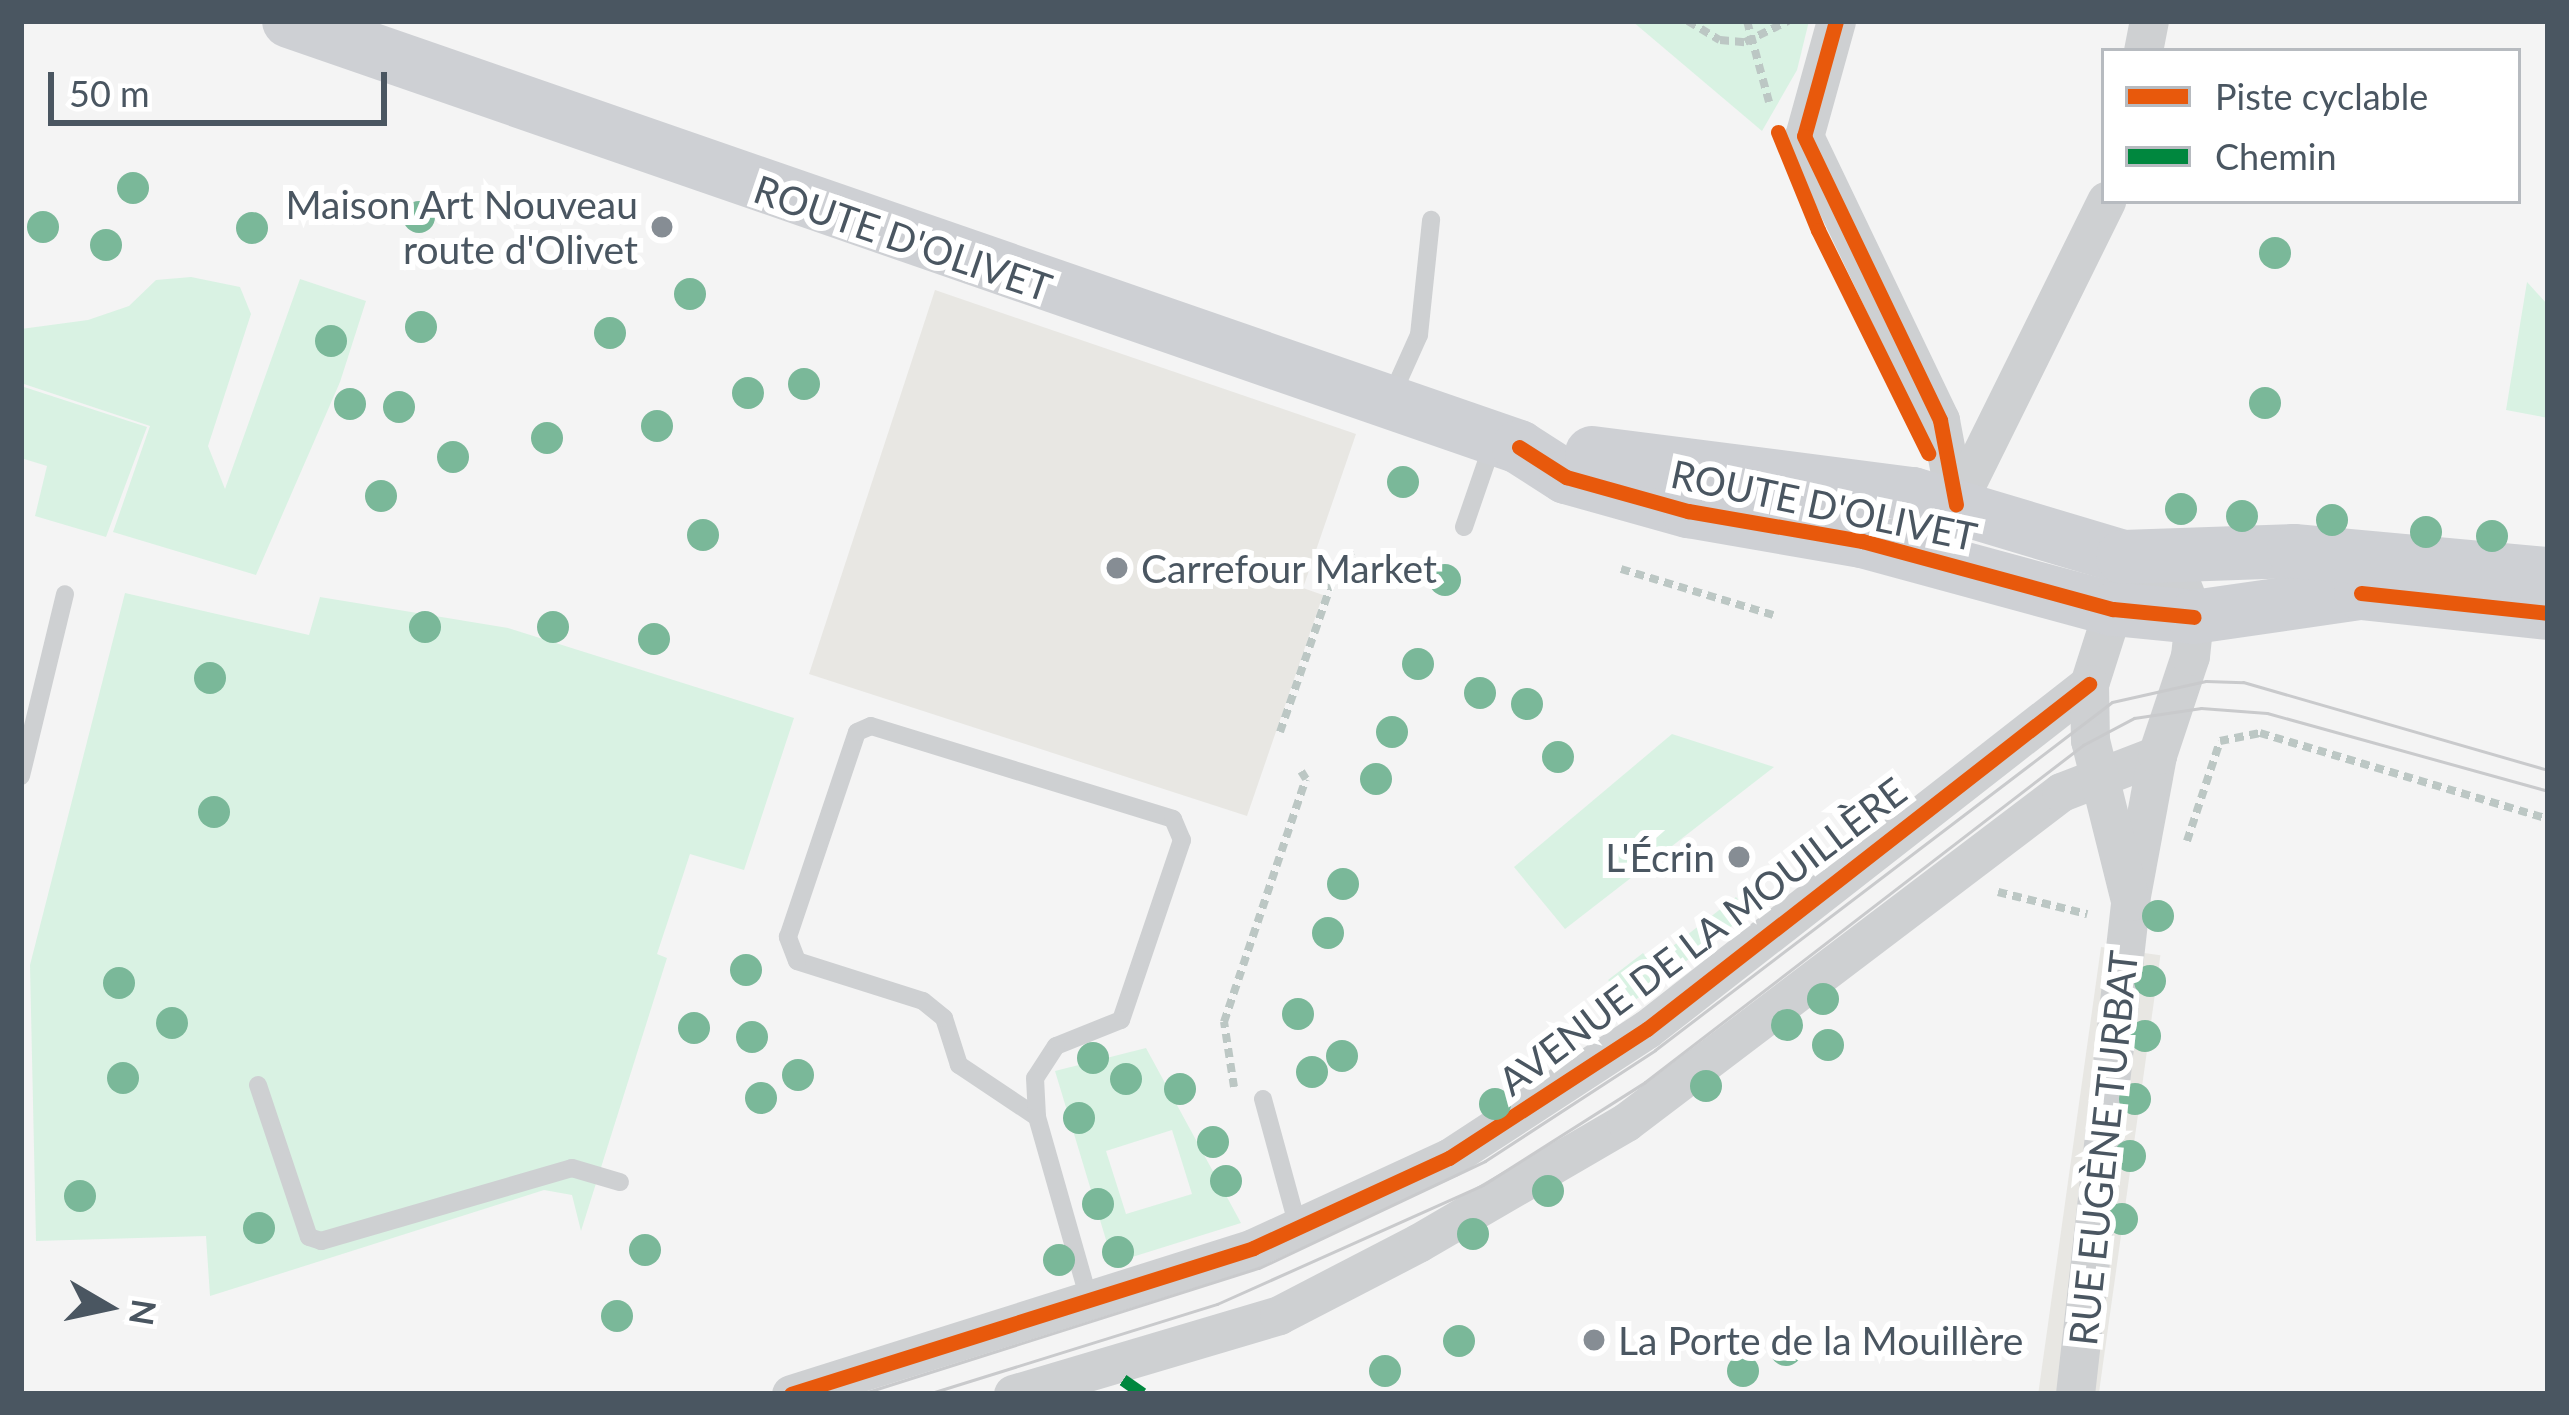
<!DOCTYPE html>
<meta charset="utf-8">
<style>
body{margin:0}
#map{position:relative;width:2569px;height:1415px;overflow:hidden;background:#f4f4f4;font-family:Lato,sans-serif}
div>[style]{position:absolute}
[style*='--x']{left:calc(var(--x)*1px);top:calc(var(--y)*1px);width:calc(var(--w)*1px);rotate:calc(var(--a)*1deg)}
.commercial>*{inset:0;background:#e8e7e3;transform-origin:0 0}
.green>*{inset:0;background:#d9f2e3}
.path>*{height:8px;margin-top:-4px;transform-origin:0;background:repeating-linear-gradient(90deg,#bcc7c4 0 9px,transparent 0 15px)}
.service>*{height:18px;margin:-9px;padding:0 9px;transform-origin:9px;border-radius:9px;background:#ced0d2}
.minor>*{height:39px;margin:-19.5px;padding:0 19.5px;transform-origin:19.5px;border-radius:19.5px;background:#ced0d2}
.secondary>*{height:54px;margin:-27px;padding:0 27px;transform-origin:27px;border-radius:27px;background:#ced0d4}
.tram>*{height:3px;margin:-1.5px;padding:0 1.5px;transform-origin:1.5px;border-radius:1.5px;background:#c9cacc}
.quiet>*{height:12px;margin-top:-6px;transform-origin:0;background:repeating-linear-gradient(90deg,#00873e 0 24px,transparent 0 36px)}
.cycleway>*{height:15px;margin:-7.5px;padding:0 7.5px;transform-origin:7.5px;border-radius:7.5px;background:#e8590c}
.trees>*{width:32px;height:32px;margin:-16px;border-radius:50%;background:#7ab899}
.dots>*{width:33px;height:33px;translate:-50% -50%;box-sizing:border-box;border:6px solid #fff;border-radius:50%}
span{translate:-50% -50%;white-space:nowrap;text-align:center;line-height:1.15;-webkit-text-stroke:12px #fff;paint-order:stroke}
.poi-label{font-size:39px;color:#4a5661}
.right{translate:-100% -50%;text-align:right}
.left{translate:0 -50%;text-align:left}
.street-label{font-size:39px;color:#4a5661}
.frame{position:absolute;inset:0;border:24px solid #4a5661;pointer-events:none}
.legend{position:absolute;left:2101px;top:48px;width:420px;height:156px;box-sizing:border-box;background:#fff;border:3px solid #b7bbc0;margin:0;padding:15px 21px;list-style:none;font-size:36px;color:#4a5661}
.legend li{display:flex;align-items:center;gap:24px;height:60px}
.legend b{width:60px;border:3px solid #b7bbc0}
.north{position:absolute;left:48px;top:1247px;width:120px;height:120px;-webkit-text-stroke:9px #fff;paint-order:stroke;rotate:99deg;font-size:33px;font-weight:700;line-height:48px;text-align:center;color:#4a5661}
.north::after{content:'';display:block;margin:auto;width:42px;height:54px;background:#4a5661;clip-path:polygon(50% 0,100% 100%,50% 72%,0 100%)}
.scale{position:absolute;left:48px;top:72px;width:339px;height:54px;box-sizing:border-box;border:6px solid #4a5661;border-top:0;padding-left:15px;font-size:36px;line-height:42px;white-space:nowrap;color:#4a5661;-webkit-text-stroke:9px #fff;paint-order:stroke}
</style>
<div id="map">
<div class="commercial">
<i style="clip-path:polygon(935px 290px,1356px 434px,1303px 588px,1323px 595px,1247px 816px,809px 674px)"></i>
<i style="left:2101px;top:947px;width:60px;height:451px;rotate:8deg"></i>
</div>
<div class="green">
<i style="clip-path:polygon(1632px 21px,1809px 21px,1797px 70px,1762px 131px)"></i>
<i style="clip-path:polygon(191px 277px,240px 287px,251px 314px,208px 446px,225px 489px,300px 279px,366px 301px,340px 382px,256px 575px,113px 532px,150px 426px,21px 383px,21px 329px,88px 320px,129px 306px,156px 280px)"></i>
<i style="clip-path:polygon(2527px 282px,2548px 305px,2548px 418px,2506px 410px)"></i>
<i style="clip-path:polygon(21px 386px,147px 427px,106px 537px,35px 516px,47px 466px,21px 458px)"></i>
<i style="clip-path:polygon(125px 593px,309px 635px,320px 597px,508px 628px,794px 718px,744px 870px,690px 854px,657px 954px,667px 958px,581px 1231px,572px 1195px,544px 1190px,210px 1296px,206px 1236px,36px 1241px,30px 965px)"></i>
<i style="clip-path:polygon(1672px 734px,1774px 767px,1565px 929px,1514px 867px)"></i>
<i style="clip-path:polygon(1736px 897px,1749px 913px,1630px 1004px,1608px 980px,1643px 953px,1651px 963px)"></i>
<i style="clip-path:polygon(evenodd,1146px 1048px,1241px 1223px,1113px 1263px,1055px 1071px,1146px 1048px,1172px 1130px,1192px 1194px,1126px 1214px,1106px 1151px,1172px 1130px)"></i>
</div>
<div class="path">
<i style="--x:1688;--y:21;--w:37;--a:31"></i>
<i style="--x:1720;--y:40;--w:25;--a:5"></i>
<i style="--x:1745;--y:42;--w:48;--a:-26"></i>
<i style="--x:1747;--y:21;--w:84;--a:74.8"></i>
<i style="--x:1621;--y:569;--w:159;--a:16.8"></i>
<i style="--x:1280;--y:732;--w:183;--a:-70.9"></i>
<i style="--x:1340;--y:559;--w:15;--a:-16"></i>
<i style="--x:2187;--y:841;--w:105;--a:-71.7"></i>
<i style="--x:2220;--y:741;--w:41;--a:-11.3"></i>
<i style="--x:2260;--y:733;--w:301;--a:16.6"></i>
<i style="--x:1998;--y:892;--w:92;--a:13.9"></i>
<i style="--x:1234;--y:1087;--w:66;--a:-98.7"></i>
<i style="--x:1224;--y:1022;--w:256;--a:-71.4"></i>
<i style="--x:1306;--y:779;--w:9;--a:-122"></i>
</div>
<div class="service">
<i style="--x:1392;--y:395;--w:66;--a:-65.8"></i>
<i style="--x:1419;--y:335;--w:116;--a:-84"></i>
<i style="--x:1464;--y:527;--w:89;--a:-71"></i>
<i style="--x:21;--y:776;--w:187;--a:-76.4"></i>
<i style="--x:258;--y:1085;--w:160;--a:71.5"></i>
<i style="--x:309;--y:1237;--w:13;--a:18"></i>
<i style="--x:321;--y:1241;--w:261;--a:-16.2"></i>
<i style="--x:572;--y:1168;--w:50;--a:16.3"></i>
<i style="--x:1263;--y:1099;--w:137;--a:74.7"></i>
<i style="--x:1037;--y:1117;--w:94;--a:-146.3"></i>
<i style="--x:959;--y:1065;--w:49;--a:-107.7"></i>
<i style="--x:944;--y:1018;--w:27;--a:-141"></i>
<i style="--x:923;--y:1001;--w:132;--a:-162.4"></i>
<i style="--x:797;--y:961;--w:26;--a:-111"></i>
<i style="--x:788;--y:937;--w:216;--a:-71.4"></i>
<i style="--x:857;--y:732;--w:15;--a:-23"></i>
<i style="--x:871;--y:726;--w:316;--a:17.1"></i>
<i style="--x:1173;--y:819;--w:23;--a:67"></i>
<i style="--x:1182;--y:840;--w:190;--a:108.7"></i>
<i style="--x:1121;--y:1020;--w:70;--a:158.2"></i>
<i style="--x:1056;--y:1046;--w:38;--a:123"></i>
<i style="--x:1035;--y:1078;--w:39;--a:87"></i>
<i style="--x:1037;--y:1117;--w:193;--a:74.1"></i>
</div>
<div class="minor">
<i style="--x:1836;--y:21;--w:119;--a:105.5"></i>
<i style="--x:1804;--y:136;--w:315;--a:64.4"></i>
<i style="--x:1940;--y:420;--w:86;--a:79.3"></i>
<i style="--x:2143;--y:51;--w:31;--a:-79"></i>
<i style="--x:1885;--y:539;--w:61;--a:-11.3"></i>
<i style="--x:1945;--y:527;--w:364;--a:-63.7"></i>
<i style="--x:791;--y:1394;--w:485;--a:-17.5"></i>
<i style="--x:1253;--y:1248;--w:216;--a:-24.7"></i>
<i style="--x:1449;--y:1158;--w:236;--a:-33.1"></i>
<i style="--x:1647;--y:1029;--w:561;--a:-37.97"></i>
<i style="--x:1013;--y:1394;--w:277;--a:-16.5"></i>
<i style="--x:1279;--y:1315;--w:157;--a:-27.4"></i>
<i style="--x:1418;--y:1243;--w:241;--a:-30.2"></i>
<i style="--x:1626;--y:1122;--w:546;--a:-37.18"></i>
<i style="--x:2061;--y:792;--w:103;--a:-21.1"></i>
<i style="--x:2075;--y:1394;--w:496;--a:-83.6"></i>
<i style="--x:2130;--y:901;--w:148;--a:-79.5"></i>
<i style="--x:2157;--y:755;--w:104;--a:-71.6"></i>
<i style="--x:2190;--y:656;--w:39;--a:-84"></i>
<i style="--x:2194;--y:617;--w:60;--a:-111.4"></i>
<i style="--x:2172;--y:561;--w:76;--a:140.9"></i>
<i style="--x:2113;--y:609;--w:79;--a:107.7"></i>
<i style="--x:2089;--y:684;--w:56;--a:89"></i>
<i style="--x:2090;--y:740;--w:166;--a:76"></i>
</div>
<div class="secondary">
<i style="--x:289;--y:21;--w:1302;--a:19.1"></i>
<i style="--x:1519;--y:447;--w:56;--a:32.6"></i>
<i style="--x:1566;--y:477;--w:127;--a:15.6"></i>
<i style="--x:1688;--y:511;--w:177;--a:9.8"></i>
<i style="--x:1862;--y:541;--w:260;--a:15.2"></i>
<i style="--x:2113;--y:609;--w:81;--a:5.6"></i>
<i style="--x:2194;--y:617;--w:169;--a:-8.2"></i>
<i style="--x:2361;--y:593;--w:188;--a:6.1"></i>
<i style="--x:1592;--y:453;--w:324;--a:7.3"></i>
<i style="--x:1913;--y:494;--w:219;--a:16.7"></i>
<i style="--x:2123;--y:557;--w:171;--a:-2"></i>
<i style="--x:2294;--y:551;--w:255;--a:5.2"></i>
</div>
<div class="tram">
<i style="--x:861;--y:1394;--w:417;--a:-17.6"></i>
<i style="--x:1259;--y:1268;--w:250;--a:-25.3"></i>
<i style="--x:1485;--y:1161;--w:203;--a:-33.1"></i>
<i style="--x:1655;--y:1050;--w:574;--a:-37.29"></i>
<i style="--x:2112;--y:702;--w:96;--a:-12.6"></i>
<i style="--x:2206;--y:681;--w:37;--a:2"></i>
<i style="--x:2243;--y:682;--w:317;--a:16.1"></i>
<i style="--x:928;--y:1394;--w:303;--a:-17.3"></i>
<i style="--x:1217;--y:1304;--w:291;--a:-24.1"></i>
<i style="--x:1483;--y:1185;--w:192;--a:-32.4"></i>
<i style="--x:1645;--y:1082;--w:553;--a:-37.57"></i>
<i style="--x:2083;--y:745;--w:58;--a:-27.9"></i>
<i style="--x:2134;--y:718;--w:68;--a:-8.5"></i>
<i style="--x:2201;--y:708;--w:66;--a:4.3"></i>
<i style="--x:2267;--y:713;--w:292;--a:15.5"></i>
</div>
<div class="quiet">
<i style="--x:1123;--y:1380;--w:24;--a:35"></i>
</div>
<div class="cycleway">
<i style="--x:1836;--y:21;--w:119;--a:105.5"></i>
<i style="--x:1804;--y:136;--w:315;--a:64.4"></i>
<i style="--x:1940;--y:420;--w:86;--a:79.3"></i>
<i style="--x:1778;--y:132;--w:106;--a:67.8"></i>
<i style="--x:1818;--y:230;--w:249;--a:63.7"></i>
<i style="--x:1519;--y:447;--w:56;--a:32.6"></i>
<i style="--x:1566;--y:477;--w:127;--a:15.6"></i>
<i style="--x:1688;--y:511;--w:177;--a:9.8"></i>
<i style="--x:1862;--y:541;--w:260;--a:15.2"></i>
<i style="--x:2113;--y:609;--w:81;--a:5.6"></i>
<i style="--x:2361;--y:593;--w:188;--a:6.1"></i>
<i style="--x:791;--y:1394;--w:485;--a:-17.5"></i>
<i style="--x:1253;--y:1248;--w:216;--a:-24.7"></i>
<i style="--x:1449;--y:1158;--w:236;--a:-33.1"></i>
<i style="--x:1647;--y:1029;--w:561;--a:-37.97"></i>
</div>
<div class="trees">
<i style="left:133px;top:188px"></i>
<i style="left:419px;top:217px"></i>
<i style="left:43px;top:227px"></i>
<i style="left:252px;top:228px"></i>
<i style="left:106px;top:245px"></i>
<i style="left:2275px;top:253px"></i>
<i style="left:690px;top:294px"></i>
<i style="left:421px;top:327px"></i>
<i style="left:610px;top:333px"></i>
<i style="left:331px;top:341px"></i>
<i style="left:804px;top:384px"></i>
<i style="left:748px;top:393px"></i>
<i style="left:2265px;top:403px"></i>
<i style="left:350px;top:404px"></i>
<i style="left:399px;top:407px"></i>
<i style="left:657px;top:426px"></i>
<i style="left:547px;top:438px"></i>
<i style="left:453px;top:457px"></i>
<i style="left:1403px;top:482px"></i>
<i style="left:381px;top:496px"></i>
<i style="left:2181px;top:509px"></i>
<i style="left:2242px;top:516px"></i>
<i style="left:2332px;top:520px"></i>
<i style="left:2426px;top:532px"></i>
<i style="left:703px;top:535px"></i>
<i style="left:2492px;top:536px"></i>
<i style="left:1445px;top:580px"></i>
<i style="left:425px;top:627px"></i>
<i style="left:553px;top:627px"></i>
<i style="left:654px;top:639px"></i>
<i style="left:1418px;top:664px"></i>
<i style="left:210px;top:678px"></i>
<i style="left:1480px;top:693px"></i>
<i style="left:1527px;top:704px"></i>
<i style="left:1392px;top:732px"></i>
<i style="left:1558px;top:757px"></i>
<i style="left:1376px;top:779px"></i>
<i style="left:214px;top:812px"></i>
<i style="left:1343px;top:884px"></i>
<i style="left:2158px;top:916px"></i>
<i style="left:1328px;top:933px"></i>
<i style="left:746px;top:970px"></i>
<i style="left:2150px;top:981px"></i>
<i style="left:119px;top:983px"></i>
<i style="left:1823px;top:999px"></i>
<i style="left:1298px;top:1014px"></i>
<i style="left:172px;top:1023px"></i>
<i style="left:1787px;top:1025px"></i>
<i style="left:694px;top:1028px"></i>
<i style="left:2145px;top:1036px"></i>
<i style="left:752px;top:1037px"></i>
<i style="left:1828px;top:1045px"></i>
<i style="left:1342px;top:1056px"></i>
<i style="left:1093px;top:1058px"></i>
<i style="left:1312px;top:1072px"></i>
<i style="left:798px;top:1075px"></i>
<i style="left:123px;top:1078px"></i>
<i style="left:1126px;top:1079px"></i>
<i style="left:1706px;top:1086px"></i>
<i style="left:1180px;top:1089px"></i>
<i style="left:761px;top:1098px"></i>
<i style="left:2135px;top:1099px"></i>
<i style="left:1495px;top:1104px"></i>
<i style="left:1079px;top:1118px"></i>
<i style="left:1213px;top:1142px"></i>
<i style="left:2130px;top:1156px"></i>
<i style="left:1226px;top:1181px"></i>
<i style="left:1548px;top:1191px"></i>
<i style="left:80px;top:1196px"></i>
<i style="left:1098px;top:1204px"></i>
<i style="left:2122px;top:1219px"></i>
<i style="left:259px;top:1228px"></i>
<i style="left:1473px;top:1234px"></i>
<i style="left:645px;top:1250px"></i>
<i style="left:1118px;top:1252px"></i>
<i style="left:1059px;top:1260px"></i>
<i style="left:617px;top:1316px"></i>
<i style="left:1459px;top:1341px"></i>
<i style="left:1786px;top:1350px"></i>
<i style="left:1385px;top:1371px"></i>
<i style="left:1743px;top:1371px"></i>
</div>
<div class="dots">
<i style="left:662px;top:227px;background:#868d94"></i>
<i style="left:1117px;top:568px;background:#868d94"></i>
<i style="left:1739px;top:857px;background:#868d94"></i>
<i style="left:1594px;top:1340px;background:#868d94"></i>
</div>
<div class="poi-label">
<span class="right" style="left:638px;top:227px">Maison Art Nouveau<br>route d'Olivet</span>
<span class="left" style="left:1141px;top:568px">Carrefour Market</span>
<span class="right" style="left:1715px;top:857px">L'Écrin</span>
<span class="left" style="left:1618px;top:1340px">La Porte de la Mouillère</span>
</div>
<div class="street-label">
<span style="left:903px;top:238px;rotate:19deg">ROUTE D'OLIVET</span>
<span style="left:1824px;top:505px;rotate:12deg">ROUTE D'OLIVET</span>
<span style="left:1702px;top:936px;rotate:-37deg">AVENUE DE LA MOUILLÈRE</span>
<span style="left:2103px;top:1148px;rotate:-84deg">RUE EUGÈNE TURBAT</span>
</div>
<div class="frame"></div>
<ul class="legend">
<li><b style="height:15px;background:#e8590c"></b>Piste cyclable</li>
<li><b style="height:15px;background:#00873e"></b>Chemin</li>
</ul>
<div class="north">N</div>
<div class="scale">50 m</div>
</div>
